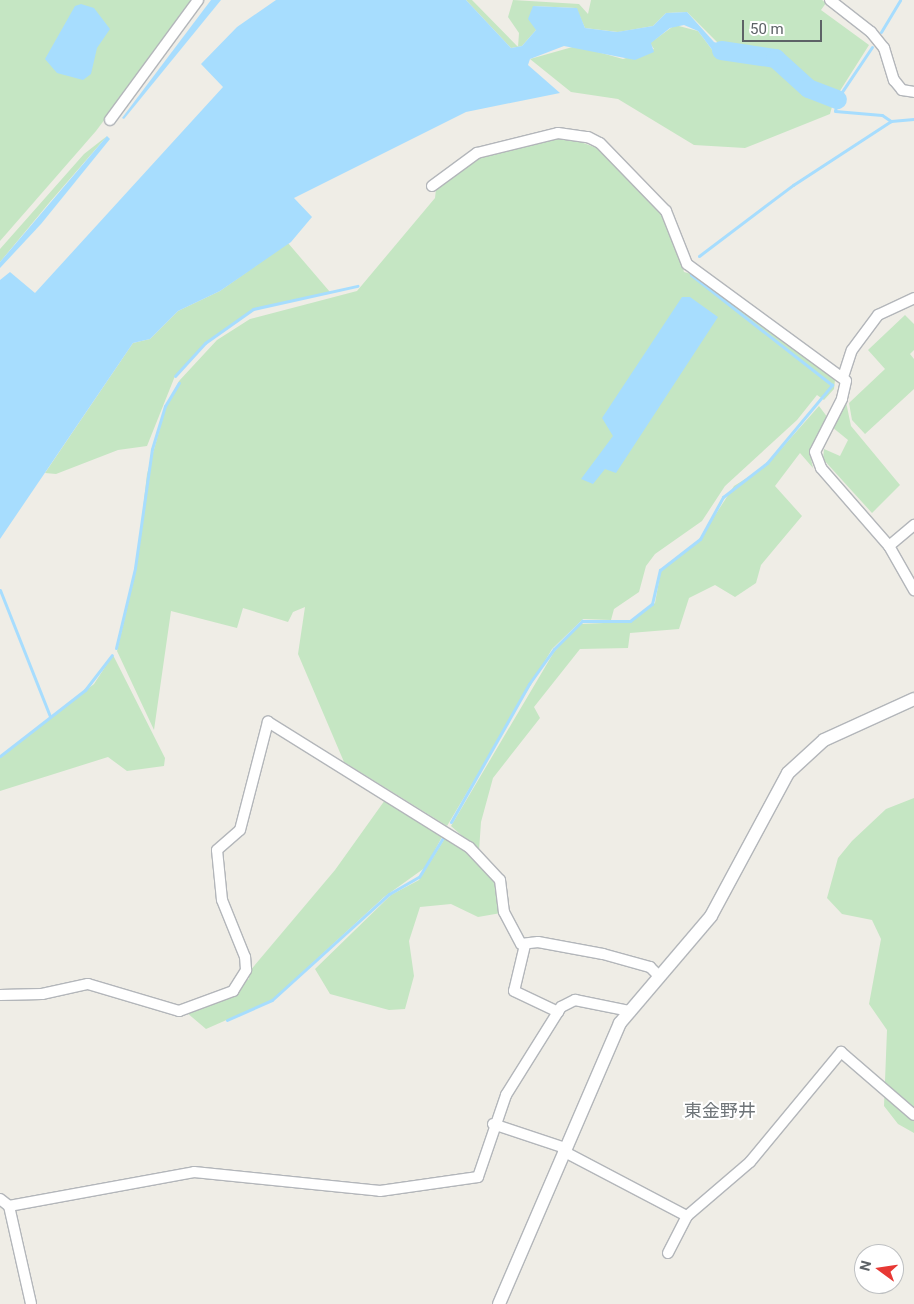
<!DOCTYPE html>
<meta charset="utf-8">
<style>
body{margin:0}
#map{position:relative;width:914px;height:1304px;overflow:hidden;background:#efede6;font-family:Roboto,"Noto Sans JP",sans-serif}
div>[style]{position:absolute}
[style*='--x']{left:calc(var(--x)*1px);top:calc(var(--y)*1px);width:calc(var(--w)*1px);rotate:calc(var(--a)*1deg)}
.green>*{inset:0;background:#c5e6c3}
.water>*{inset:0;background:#a7ddfe}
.stream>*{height:3px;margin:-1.5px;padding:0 1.5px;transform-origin:1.5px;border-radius:1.5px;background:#a7ddfe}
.river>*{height:19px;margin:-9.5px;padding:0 9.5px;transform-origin:9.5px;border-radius:9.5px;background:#a7ddfe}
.roads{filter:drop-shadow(1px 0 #b3b6ba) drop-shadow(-1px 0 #b3b6ba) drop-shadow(0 1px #b3b6ba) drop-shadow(0 -1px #b3b6ba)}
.minor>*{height:10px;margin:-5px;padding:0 5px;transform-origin:5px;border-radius:5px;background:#fff}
.tertiary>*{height:12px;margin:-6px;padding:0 6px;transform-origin:6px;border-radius:6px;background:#fff}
span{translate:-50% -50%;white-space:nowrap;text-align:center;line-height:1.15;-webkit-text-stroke:4px #fff;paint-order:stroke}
.quarter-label{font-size:18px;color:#6e7478}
.north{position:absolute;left:854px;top:1244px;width:50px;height:50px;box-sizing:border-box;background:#fff;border:1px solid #bec0c2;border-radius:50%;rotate:284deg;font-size:14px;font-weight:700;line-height:20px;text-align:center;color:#5d6266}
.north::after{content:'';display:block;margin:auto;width:18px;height:22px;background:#e73834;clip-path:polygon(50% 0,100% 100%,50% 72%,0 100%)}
.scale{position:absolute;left:742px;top:20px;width:80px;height:22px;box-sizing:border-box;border:2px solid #5d6266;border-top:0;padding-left:6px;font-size:15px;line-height:18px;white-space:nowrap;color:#5d6266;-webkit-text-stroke:4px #fff;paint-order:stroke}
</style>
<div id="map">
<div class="green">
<i style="clip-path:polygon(0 0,194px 0,96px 131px,0 241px)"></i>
<i style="clip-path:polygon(466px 0,472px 0,518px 47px,519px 33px,508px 17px,513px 0,579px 4px,588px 14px,591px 0,822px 0,826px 3px,821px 10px,869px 45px,838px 94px,818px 85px,778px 54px,720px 45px,687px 12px,666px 13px,653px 26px,618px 32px,585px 28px,576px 8px,533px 6px,536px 30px,522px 46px,511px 48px)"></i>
<i style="clip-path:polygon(675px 25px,698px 31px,713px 51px,783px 67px,800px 87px,833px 103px,830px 114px,745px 148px,694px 145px,618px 99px,571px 92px,530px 59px,576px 46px,623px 59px,654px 49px,650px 43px)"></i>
<i style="clip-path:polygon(107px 136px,49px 203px,0 262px,0 249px,84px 154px)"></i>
<i style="clip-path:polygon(567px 137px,597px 148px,665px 217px,684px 272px,695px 275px,813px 357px,815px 365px,835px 380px,834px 389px,824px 400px,817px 395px,797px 420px,725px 486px,702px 521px,655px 554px,646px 566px,639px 592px,614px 609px,611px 620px,583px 619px,552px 649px,447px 826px,344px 762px,298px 654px,305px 607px,293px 612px,288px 622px,243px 608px,237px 628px,171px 611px,154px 730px,117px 651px,136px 570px,147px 474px,166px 407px,179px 381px,217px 340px,250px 319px,357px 291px,435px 198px,436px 189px,476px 158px)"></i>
<i style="clip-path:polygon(288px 243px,330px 292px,253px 309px,205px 343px,175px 376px,147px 446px,118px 450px,56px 474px,45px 473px,133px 343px,150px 339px,178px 311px,220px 291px)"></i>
<i style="clip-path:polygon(905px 315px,914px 324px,914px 350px,910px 354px,914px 359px,914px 389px,865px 434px,852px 420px,849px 403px,885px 369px,868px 350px)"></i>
<i style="clip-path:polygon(846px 402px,851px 426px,900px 485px,872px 513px,823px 459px,824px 449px,840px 456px,848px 440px,832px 427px)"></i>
<i style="clip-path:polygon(819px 406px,828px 418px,810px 454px,813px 468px,800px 453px,775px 486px,802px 516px,761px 565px,756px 583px,735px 597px,715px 585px,689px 598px,679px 629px,630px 633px,628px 648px,580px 649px,534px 707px,540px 718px,493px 778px,481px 822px,479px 851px,451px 826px,554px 652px,579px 624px,629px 622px,655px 603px,661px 570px,697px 543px,734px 486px,766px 466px)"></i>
<i style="clip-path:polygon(113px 655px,165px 758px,164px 766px,127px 771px,108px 757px,0 791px,0 758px,94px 684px)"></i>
<i style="clip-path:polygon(914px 798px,914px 1133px,898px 1124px,884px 1106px,887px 1030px,869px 1004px,881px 939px,872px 920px,842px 914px,827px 898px,838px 858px,852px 841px,886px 809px)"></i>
<i style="clip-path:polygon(385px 800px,444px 833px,426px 867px,384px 897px,272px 1000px,206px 1029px,186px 1012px,249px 979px,249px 972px,335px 870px)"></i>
<i style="clip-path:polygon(447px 835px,471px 853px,496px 881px,501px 913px,478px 917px,451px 904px,420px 907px,409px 941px,414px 976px,405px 1009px,389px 1010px,330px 994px,315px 969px,391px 895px,419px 880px)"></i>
</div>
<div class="water">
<i style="clip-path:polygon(211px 0,221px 0,124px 119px,122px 118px)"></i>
<i style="clip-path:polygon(276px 0,466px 0,511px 48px,522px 46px,536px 30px,528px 19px,533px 6px,577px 8px,585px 28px,617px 32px,653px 26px,666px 13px,687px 12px,714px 42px,743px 52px,746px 59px,713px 51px,698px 31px,684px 25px,670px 28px,651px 43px,654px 52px,635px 60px,564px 46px,530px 59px,528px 65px,560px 93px,466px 112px,294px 198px,312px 217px,291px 242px,220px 291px,178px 311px,150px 339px,133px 343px,0 539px,0 280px,10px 272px,35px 293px,223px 87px,201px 64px,237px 27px)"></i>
<i style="clip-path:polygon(81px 4px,94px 8px,110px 29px,97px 48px,91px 74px,83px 80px,57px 73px,45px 59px,75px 6px)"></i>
<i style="clip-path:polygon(107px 136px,110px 139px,41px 224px,0 268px,0 262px)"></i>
<i style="clip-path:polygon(682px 297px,690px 297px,718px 317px,616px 473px,605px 469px,593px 484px,581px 479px,613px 436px,602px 418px)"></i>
</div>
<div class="stream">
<i style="--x:881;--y:32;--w:37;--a:-59"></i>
<i style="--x:872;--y:47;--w:63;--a:123.9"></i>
<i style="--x:837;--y:99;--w:12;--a:99"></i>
<i style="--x:835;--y:111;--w:47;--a:4.9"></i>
<i style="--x:882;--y:115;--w:11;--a:34"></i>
<i style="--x:891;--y:121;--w:23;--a:-5"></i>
<i style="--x:699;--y:256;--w:118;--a:-37.1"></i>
<i style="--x:793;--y:185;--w:117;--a:-33.1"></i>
<i style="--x:175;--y:376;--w:45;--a:-47.7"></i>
<i style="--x:205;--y:343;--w:59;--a:-35.3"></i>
<i style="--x:253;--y:309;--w:107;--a:-12.5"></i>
<i style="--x:0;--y:590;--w:136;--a:68.4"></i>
<i style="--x:116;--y:648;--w:82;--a:-76.6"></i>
<i style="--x:135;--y:568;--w:120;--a:-81.9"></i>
<i style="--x:152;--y:449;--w:45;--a:-73.2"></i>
<i style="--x:165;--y:406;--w:27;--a:-59"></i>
<i style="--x:0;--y:756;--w:108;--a:-37.8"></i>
<i style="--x:85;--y:690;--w:44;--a:-52.4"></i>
<i style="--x:451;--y:822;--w:159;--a:-60.5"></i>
<i style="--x:529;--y:684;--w:43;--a:-54.5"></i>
<i style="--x:554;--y:649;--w:40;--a:-45"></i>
<i style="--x:582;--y:621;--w:48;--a:0"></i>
<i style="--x:630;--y:621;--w:28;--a:-38"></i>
<i style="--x:652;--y:604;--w:35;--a:-77"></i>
<i style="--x:660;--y:570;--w:51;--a:-37.8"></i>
<i style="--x:700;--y:539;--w:48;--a:-61.3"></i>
<i style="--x:723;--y:497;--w:56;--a:-37.7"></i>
<i style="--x:767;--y:463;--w:102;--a:-50.2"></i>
<i style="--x:832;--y:385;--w:179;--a:-142"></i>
<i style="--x:227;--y:1020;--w:49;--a:-24"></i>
<i style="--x:272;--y:1000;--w:158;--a:-42.2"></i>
<i style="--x:389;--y:894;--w:34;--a:-30"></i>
<i style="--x:419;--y:877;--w:48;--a:-58.6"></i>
</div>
<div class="river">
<i style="--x:721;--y:50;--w:55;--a:8.4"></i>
<i style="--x:775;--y:58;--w:45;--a:42.3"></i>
<i style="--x:808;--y:88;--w:31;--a:21"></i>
</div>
<div class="roads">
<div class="minor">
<i style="--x:830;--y:0;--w:52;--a:38"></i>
<i style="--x:871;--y:32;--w:21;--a:51"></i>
<i style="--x:884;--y:48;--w:34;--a:73"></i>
<i style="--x:894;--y:80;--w:13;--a:51"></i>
<i style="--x:902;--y:90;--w:12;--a:9"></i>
<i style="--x:110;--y:120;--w:149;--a:-53.7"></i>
<i style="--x:432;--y:186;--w:56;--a:-36.3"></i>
<i style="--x:477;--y:153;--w:83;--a:-13.9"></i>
<i style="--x:558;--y:133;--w:30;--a:8"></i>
<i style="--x:588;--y:137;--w:13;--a:27"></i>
<i style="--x:600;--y:143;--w:95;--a:45.9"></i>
<i style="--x:666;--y:211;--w:57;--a:68.4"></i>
<i style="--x:687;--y:264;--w:197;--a:36.3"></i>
<i style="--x:846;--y:381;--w:18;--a:103"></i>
<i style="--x:842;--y:399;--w:59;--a:117"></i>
<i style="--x:815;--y:452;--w:17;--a:69"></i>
<i style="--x:821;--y:468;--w:103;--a:48.9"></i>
<i style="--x:889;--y:546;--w:51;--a:60.4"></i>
<i style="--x:843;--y:377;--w:28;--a:-72"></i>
<i style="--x:852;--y:350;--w:44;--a:-53.4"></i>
<i style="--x:878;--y:315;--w:40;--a:-25"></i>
<i style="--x:889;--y:546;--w:33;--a:-40"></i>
<i style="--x:525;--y:945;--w:47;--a:103.4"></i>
<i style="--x:514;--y:991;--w:49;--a:25.5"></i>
<i style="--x:0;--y:995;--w:42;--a:-1.4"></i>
<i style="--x:42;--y:994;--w:47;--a:-12.3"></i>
<i style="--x:88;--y:984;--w:95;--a:16.5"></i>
<i style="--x:179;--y:1011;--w:58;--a:-20.3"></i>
<i style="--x:233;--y:991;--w:25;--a:-58"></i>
<i style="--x:246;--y:970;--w:13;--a:-94"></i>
<i style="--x:245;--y:957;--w:61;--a:-112"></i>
<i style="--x:222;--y:900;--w:50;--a:-95.7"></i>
<i style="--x:217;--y:850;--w:30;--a:-41"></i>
<i style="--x:240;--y:830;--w:112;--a:-75.5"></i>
<i style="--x:268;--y:722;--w:237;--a:31.9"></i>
<i style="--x:469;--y:847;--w:45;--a:46.8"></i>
<i style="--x:500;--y:880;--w:32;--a:83"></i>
<i style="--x:504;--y:912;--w:36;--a:62"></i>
<i style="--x:521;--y:944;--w:17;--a:-7"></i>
<i style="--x:538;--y:942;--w:66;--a:10.5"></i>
<i style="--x:603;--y:954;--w:49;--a:15.5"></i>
<i style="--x:650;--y:967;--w:13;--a:45"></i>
<i style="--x:493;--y:1124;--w:76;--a:18.4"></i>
<i style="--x:563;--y:1151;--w:140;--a:27.7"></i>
<i style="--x:0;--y:1199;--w:11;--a:38"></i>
<i style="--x:9;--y:1206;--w:100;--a:77.3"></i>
<i style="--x:9;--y:1206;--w:188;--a:-10.4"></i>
<i style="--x:194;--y:1172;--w:187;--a:5.8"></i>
<i style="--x:380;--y:1191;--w:99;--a:-8.1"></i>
<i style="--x:478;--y:1177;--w:87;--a:-71.1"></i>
<i style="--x:506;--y:1095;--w:104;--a:-58"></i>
<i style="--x:561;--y:1007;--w:16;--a:-27"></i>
<i style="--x:575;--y:1000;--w:55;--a:11.5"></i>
<i style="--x:668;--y:1253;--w:42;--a:-62.8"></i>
<i style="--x:687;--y:1216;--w:83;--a:-40.6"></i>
<i style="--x:750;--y:1162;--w:143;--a:-50.4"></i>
<i style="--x:841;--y:1052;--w:96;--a:40.8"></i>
</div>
<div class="tertiary">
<i style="--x:499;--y:1304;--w:306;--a:-66.7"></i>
<i style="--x:620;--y:1023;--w:140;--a:-49.6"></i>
<i style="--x:711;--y:916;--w:162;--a:-61.7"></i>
<i style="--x:788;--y:773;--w:49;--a:-42.5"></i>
<i style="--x:824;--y:740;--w:99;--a:-24.5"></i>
</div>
</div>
<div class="quarter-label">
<span style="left:720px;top:1111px">東金野井</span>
</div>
<div class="north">N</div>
<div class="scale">50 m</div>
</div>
